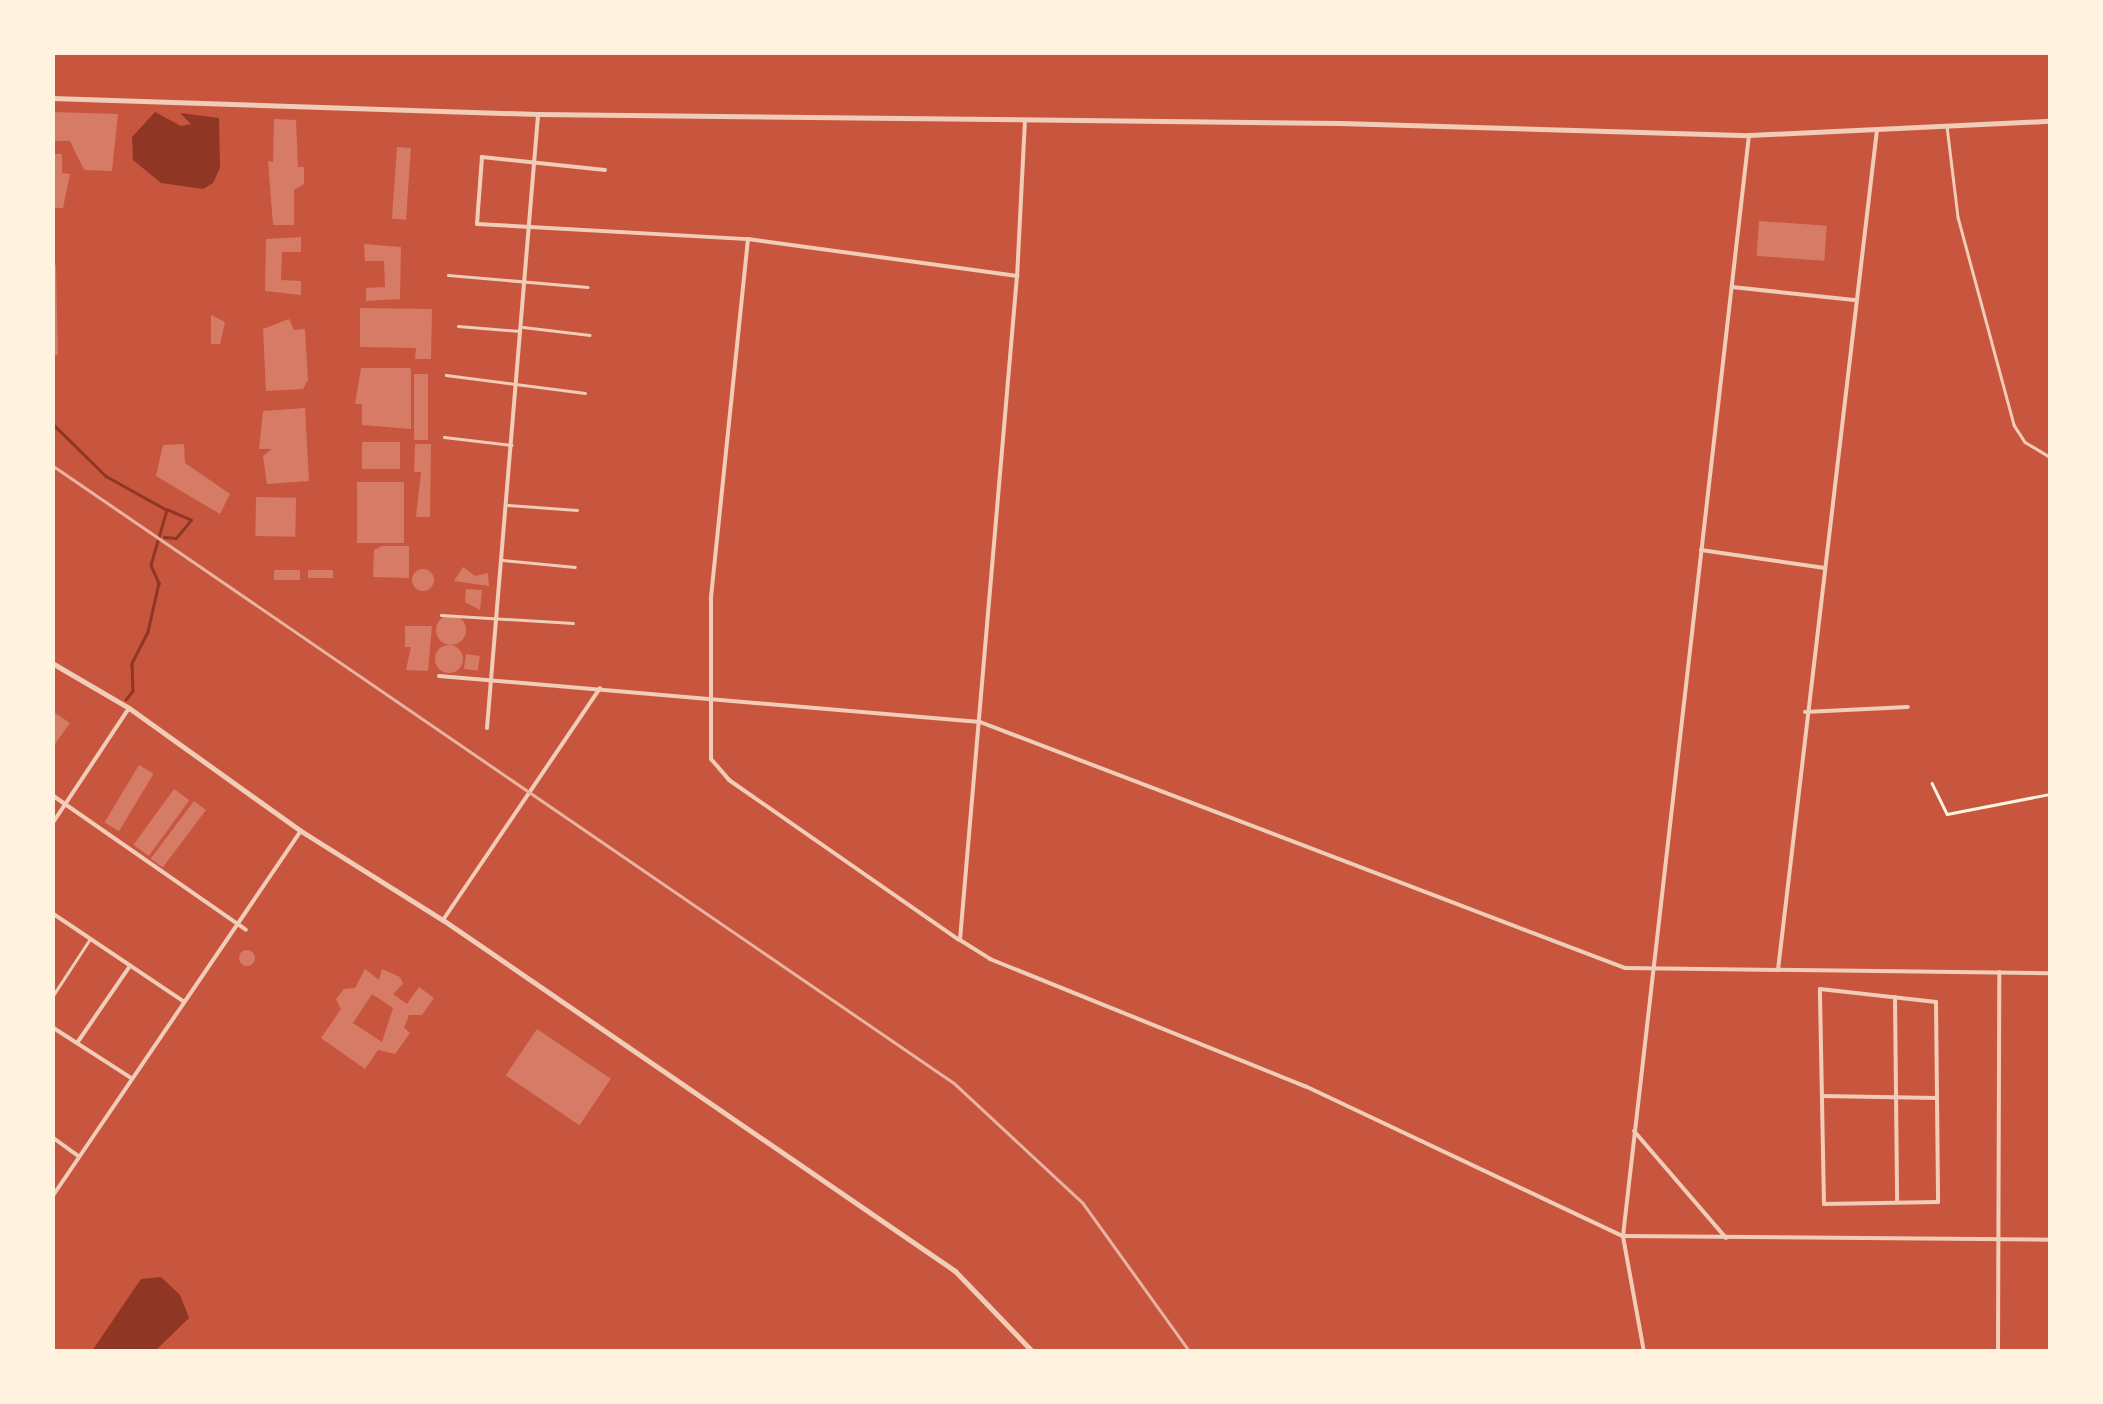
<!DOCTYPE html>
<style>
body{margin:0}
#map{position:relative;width:2103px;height:1404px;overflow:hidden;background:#c8553d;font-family:"Source Sans 3",sans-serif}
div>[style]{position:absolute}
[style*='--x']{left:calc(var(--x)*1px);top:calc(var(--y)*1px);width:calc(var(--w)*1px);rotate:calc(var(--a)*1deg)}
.water>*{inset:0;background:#8f3625}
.stream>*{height:2.5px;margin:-1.25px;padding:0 1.25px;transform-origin:1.25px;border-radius:1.25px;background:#8f3625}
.building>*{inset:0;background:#d67c66;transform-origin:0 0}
.round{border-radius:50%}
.path>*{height:2.5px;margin:-1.25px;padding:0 1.25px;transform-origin:1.25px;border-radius:1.25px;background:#fff3e0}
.service>*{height:2.5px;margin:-1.25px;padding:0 1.25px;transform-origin:1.25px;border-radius:1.25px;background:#f1ccb7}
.minor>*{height:4px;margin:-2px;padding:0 2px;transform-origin:2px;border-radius:2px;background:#f1ccb7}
.tertiary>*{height:5px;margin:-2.5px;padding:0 2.5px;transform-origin:2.5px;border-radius:2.5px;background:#f1ccb7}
.rail>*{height:2.5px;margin:-1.25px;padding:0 1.25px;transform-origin:1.25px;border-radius:1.25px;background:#e9b49f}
span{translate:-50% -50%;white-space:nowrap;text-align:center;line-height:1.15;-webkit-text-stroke:10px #fff3e0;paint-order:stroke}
.frame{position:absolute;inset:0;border:55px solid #fff3e0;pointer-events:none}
</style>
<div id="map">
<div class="water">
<i style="clip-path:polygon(155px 112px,181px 126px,191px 124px,180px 113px,219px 118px,220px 168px,213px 183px,203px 189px,161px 183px,133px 160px,132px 137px)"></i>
<i style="clip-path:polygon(161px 1277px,180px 1295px,189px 1318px,155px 1351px,92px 1351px,141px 1279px)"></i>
</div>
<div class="stream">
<i style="--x:52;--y:423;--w:76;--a:44.5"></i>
<i style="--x:106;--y:476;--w:70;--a:29.1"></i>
<i style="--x:167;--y:510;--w:57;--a:106.2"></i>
<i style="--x:151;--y:565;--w:20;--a:66"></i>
<i style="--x:159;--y:583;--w:50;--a:102.7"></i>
<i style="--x:148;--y:632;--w:36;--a:117"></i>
<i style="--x:132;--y:664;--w:27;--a:88"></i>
<i style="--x:133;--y:691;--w:11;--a:128"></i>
<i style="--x:164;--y:537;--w:12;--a:5"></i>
<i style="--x:176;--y:538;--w:23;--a:-50"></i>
<i style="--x:191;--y:520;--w:26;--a:-157"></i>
</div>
<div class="building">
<i style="clip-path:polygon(52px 112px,118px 114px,112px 171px,84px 170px,70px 141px,52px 141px)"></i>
<i style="clip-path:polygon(274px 119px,296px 120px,298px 167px,304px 167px,304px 184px,294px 190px,294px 225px,273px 225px,268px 161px,273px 162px)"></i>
<i style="left:397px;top:147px;width:14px;height:72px;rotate:4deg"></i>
<i style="clip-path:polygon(52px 154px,62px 154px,62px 173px,70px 174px,63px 208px,52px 208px)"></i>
<i style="left:1759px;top:221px;width:68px;height:35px;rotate:4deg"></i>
<i style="clip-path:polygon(301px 237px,301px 252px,282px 252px,281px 280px,301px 281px,301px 295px,265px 291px,266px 239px)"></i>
<i style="clip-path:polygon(364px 244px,401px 247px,400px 299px,366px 301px,366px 288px,385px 287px,384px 261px,365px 261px)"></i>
<i style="clip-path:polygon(52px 265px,56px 265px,58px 355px,52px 355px)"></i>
<i style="clip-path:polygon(360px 308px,432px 309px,431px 359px,415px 359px,416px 348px,360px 347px)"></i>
<i style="clip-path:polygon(211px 315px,225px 322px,220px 344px,211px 344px)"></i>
<i style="clip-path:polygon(289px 319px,294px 330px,305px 329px,308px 380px,303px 389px,266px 391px,263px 329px)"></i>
<i style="clip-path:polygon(361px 368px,411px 368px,411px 429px,362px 425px,362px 404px,355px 404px)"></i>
<i style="left:414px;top:374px;width:14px;height:66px"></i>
<i style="clip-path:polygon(305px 408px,309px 481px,267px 484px,263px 456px,272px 449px,259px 449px,263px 411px)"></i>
<i style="left:362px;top:442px;width:38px;height:27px"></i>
<i style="clip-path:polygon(184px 444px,185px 463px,230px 494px,220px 514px,156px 476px,163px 445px)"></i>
<i style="clip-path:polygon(415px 444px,431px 444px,430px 517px,416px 517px,421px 472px,414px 472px)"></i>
<i style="left:357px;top:482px;width:47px;height:61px"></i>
<i style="left:256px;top:497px;width:40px;height:39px;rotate:1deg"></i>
<i style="clip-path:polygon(382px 546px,409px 546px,409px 578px,373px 577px,374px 550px)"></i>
<i style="clip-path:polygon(463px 567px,475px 576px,488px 573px,489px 586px,454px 581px)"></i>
<i class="round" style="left:412px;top:569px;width:22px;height:22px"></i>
<i style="left:300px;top:570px;width:10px;height:26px;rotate:90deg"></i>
<i style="left:308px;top:570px;width:25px;height:8px"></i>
<i style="clip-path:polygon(466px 589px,482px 590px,480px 610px,465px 602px)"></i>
<i class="round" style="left:436px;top:615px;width:30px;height:30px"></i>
<i style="clip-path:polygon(405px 626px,432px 626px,428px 671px,406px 670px,411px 647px,405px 647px)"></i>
<i class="round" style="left:435px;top:645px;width:28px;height:28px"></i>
<i style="left:466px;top:654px;width:14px;height:15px;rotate:8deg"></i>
<i style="clip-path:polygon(52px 711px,70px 723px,52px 748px)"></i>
<i style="left:139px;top:765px;width:17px;height:67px;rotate:31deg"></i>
<i style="left:174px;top:789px;width:19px;height:69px;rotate:36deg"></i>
<i style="left:194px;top:801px;width:15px;height:72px;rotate:37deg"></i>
<i class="round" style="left:239px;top:950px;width:16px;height:16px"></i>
<i style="clip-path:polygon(evenodd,365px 969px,379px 980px,382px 969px,400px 977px,403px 984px,393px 994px,407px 1004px,419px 987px,434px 998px,422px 1015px,409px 1015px,404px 1028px,410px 1033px,395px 1054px,378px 1050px,365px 1069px,321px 1038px,341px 1009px,336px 999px,344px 989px,355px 988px,365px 969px,372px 994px,393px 1008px,382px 1042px,353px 1023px,372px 994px)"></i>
<i style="left:537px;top:1029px;width:89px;height:56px;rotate:34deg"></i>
</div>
<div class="path">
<i style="--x:1932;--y:783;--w:34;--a:64"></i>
<i style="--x:1947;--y:814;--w:105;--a:-11"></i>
</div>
<div class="service">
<i style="--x:1947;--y:126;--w:92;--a:83.1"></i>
<i style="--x:1958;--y:217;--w:215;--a:74.9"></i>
<i style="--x:2014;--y:425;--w:20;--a:57"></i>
<i style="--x:2025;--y:442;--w:29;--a:31"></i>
<i style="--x:448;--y:275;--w:140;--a:4.9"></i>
<i style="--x:458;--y:326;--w:62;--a:4.6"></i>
<i style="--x:523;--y:327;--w:67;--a:6.8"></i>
<i style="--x:446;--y:375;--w:140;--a:7.4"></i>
<i style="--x:444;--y:437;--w:68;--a:6.7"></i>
<i style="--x:508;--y:505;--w:69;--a:4.1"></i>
<i style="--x:503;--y:560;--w:72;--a:5.6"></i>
<i style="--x:441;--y:615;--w:132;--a:3.5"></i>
<i style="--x:52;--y:997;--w:69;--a:-56.8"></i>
</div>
<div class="minor">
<i style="--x:1025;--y:120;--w:156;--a:92.9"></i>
<i style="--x:1017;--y:276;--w:666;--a:94.91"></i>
<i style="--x:960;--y:940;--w:36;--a:32"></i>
<i style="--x:990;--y:959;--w:340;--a:22"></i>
<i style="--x:1305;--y:1086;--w:352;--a:25.3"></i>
<i style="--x:1623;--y:1236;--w:427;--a:0.5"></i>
<i style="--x:605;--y:170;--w:124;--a:-174"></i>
<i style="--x:482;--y:157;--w:67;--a:94.3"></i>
<i style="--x:477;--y:224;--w:271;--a:3.2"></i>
<i style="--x:748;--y:239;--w:272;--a:7.8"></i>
<i style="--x:748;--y:239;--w:362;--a:95.9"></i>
<i style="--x:711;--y:599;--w:160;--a:90"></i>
<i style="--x:711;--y:759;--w:28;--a:49"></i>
<i style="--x:729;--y:780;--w:280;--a:34.8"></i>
<i style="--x:1732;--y:287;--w:123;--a:6.1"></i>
<i style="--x:1701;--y:550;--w:125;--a:8.3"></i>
<i style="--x:439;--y:676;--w:543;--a:4.86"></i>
<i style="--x:980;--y:722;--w:690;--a:20.88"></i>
<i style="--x:1625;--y:968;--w:425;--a:0.7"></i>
<i style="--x:1805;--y:712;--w:103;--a:-2.8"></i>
<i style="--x:487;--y:728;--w:615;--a:-85.24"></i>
<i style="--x:52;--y:795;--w:236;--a:34.8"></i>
<i style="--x:52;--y:824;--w:139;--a:-56.4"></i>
<i style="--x:52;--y:913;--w:158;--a:33.9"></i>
<i style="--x:443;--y:920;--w:280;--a:-55.9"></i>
<i style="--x:1778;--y:970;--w:846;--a:-83.28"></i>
<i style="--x:1895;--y:997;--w:205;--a:89.4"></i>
<i style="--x:52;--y:1027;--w:94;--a:32.8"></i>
<i style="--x:77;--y:1043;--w:93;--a:-55.5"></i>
<i style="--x:1822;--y:1096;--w:115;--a:1"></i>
<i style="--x:1937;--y:1098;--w:104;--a:89.4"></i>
<i style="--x:1938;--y:1202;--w:114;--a:179"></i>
<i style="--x:1824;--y:1204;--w:215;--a:-91.1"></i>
<i style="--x:1820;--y:989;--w:117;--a:6.4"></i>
<i style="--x:1936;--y:1002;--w:96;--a:89.4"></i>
<i style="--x:1634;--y:1131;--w:141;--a:49.3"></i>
<i style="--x:52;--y:1137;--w:31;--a:36"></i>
<i style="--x:52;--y:1197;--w:443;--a:-55.8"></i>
<i style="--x:1644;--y:1352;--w:118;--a:-100.3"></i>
<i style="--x:1623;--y:1236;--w:1108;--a:-83.47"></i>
<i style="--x:1998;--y:1352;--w:380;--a:-89.8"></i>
</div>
<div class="tertiary">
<i style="--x:52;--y:98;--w:486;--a:1.9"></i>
<i style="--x:538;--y:114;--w:802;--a:0.64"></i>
<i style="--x:1340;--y:123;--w:409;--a:1.7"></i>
<i style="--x:1749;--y:135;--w:301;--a:-2.7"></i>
<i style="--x:52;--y:663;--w:89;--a:30.3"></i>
<i style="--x:129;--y:708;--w:211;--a:35.6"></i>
<i style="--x:301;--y:831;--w:168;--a:32.1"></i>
<i style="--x:443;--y:920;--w:621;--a:34.43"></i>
<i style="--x:955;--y:1271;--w:112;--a:46.1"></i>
</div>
<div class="rail">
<i style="--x:52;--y:465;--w:1093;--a:34.42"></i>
<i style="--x:954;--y:1083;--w:176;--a:42.9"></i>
<i style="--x:1083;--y:1203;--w:183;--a:54.3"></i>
</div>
<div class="frame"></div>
</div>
